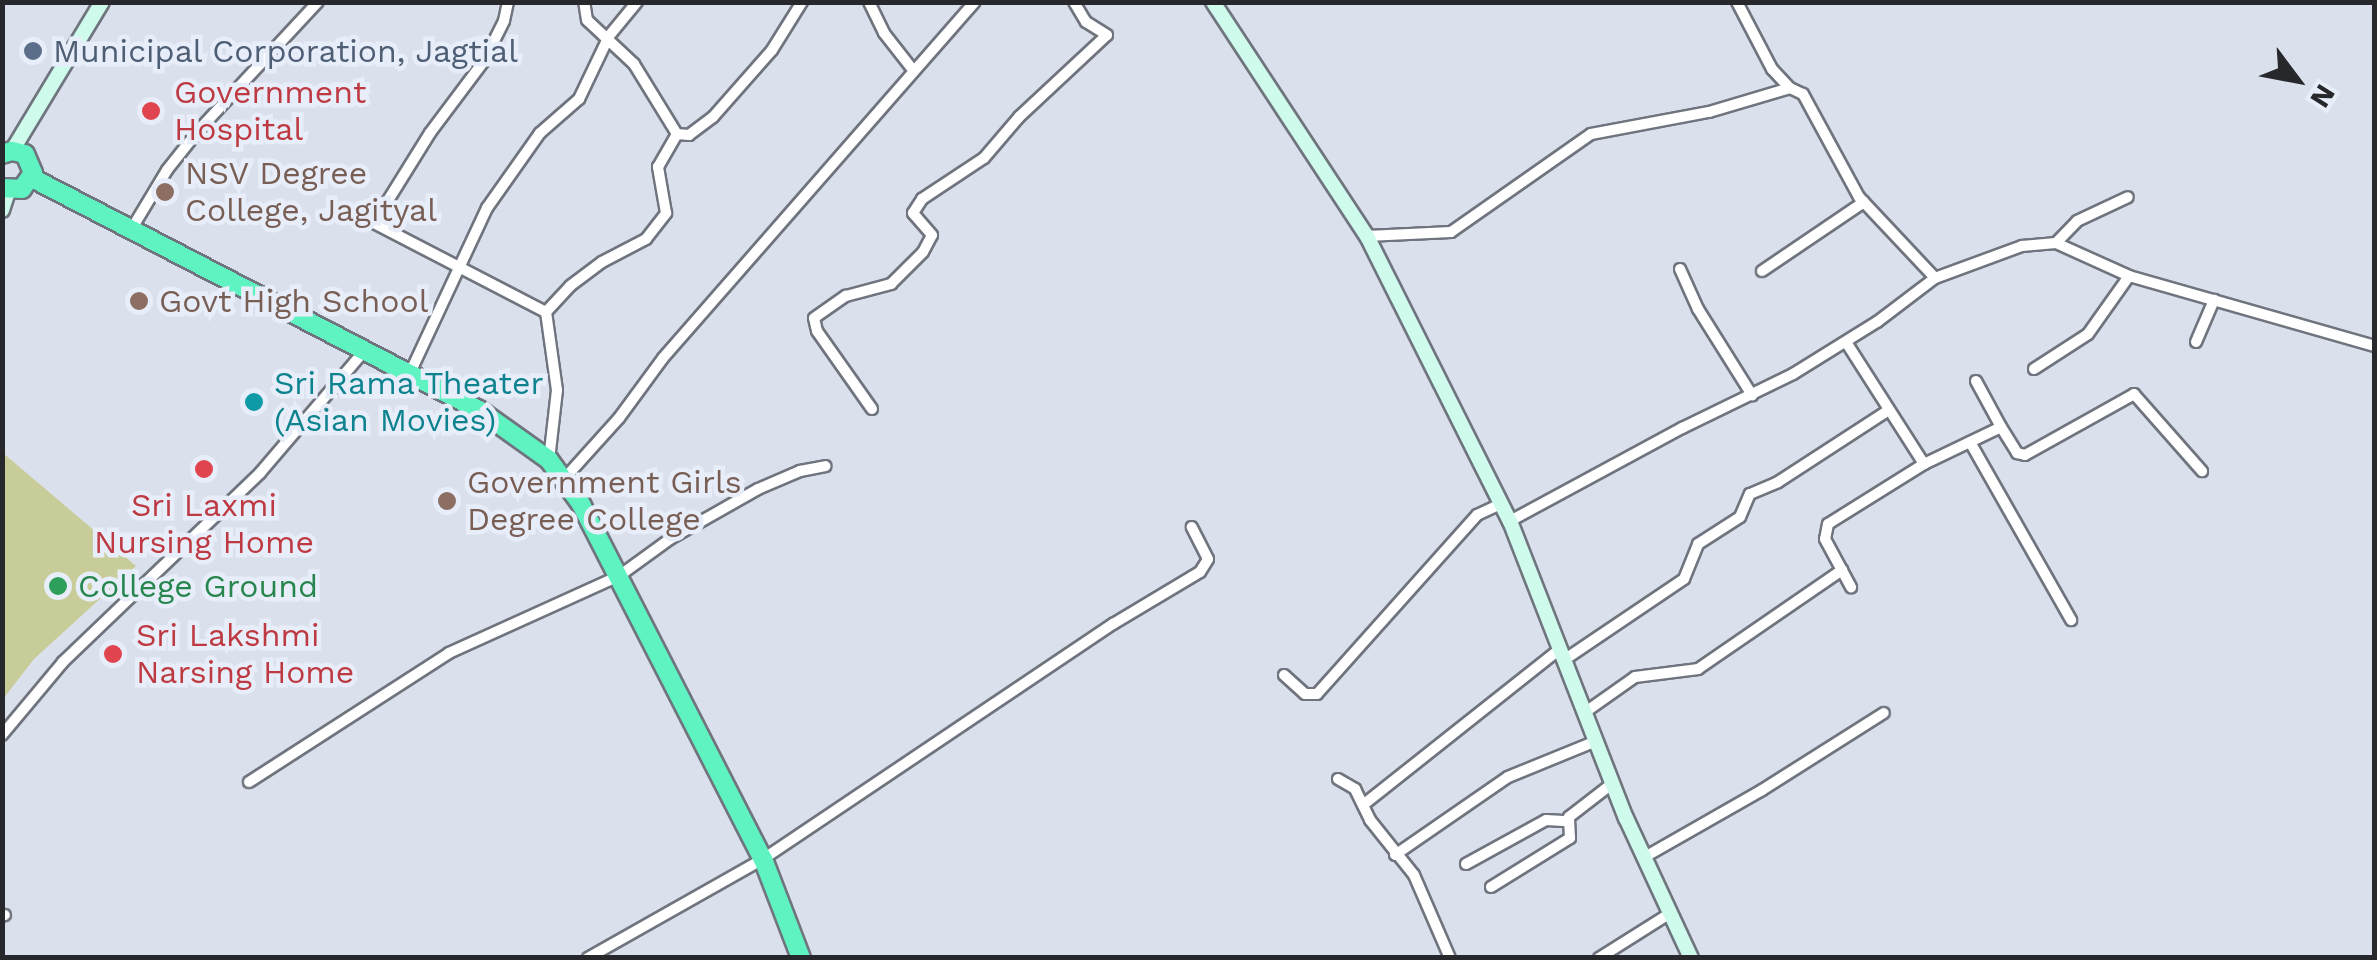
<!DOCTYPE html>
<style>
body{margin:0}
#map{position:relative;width:2377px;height:960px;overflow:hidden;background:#dbe1ec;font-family:"Work Sans",sans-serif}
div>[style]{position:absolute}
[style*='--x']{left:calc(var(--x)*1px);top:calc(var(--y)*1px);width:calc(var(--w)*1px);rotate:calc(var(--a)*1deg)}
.green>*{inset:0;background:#c8cc99}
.roads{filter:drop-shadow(2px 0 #6f747e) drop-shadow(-2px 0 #6f747e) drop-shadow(0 2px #6f747e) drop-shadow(0 -2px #6f747e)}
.street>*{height:10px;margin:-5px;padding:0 5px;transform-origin:5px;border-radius:5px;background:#fff}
.secondary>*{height:14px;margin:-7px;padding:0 7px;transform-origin:7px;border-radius:7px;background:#cffbec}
.highway>*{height:18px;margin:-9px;padding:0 9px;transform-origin:9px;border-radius:9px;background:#5ef3c1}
.dots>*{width:28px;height:28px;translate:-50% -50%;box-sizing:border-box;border:5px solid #e8eef9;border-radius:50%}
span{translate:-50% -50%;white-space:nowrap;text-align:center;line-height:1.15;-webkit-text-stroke:9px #e8eef9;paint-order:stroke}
.service-label{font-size:32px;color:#4e5e75}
.left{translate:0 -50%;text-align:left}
.health-label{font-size:32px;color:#be3a42}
.education-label{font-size:32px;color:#785e54}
.culture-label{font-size:32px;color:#0d838f}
.leisure-label{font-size:32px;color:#27864d}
.frame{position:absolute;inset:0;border:5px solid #26282c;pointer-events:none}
.north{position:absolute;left:2247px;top:30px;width:100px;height:100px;-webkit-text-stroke:8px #e8eef9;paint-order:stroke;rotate:122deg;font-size:28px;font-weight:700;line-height:40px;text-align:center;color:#26282c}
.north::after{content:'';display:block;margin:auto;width:35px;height:45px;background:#26282c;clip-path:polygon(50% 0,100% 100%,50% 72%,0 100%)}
</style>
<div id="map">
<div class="green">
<i style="clip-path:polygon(3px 453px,136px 566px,34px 659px,3px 699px)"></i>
</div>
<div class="roads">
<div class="street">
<i style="--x:508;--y:2;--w:19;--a:102"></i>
<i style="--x:504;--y:21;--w:45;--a:116.6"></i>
<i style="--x:484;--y:61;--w:90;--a:126.9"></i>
<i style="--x:430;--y:133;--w:106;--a:121.9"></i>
<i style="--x:374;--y:223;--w:194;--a:27.4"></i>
<i style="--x:546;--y:312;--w:35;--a:-47"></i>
<i style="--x:570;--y:286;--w:40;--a:-37"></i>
<i style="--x:602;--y:262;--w:50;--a:-27.6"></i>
<i style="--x:646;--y:239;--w:33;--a:-52"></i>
<i style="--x:666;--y:213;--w:47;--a:-99.9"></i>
<i style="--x:658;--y:167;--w:38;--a:-60"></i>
<i style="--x:677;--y:134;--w:82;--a:-121.6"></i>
<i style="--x:634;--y:64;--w:64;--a:-136.9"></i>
<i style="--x:587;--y:20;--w:18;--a:-99"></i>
<i style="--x:869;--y:2;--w:34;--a:64"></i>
<i style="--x:884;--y:33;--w:47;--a:51.9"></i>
<i style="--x:1737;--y:2;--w:76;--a:62.4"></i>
<i style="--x:1772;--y:69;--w:26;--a:47"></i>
<i style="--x:677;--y:134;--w:12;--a:5"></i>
<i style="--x:689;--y:135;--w:30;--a:-37"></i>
<i style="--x:713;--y:117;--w:89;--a:-48.6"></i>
<i style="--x:772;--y:50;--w:57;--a:-58"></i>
<i style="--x:131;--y:230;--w:70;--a:-59"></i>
<i style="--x:167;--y:170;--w:50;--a:-51.5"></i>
<i style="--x:198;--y:131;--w:176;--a:-47.1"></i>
<i style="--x:1367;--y:236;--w:84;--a:-2.7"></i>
<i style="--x:1451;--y:232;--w:171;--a:-35"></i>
<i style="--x:1591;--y:134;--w:120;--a:-10.6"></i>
<i style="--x:1709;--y:112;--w:84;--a:-16.5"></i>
<i style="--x:1790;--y:88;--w:14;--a:25"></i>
<i style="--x:1803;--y:94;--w:117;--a:61.5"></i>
<i style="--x:1859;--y:197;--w:111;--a:46.8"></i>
<i style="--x:1935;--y:278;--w:93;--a:-20.2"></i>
<i style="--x:2022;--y:246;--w:34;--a:-5"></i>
<i style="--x:2056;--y:243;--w:80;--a:24.3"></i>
<i style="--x:2129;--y:276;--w:255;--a:15.9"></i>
<i style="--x:2056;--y:243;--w:30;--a:-46"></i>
<i style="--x:2077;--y:221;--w:56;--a:-25.2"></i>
<i style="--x:1680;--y:269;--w:44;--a:65.8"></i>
<i style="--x:1698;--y:309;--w:102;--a:57.9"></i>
<i style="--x:1762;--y:271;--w:123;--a:-34.1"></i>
<i style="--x:546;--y:312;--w:79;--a:82"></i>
<i style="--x:557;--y:390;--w:70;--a:96.5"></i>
<i style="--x:1846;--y:342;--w:145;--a:57.4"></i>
<i style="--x:1924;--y:464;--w:113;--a:148"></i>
<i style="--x:1828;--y:524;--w:15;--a:101"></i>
<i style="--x:1825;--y:539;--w:55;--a:61.6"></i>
<i style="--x:2196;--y:342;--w:46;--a:-66.8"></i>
<i style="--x:2034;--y:369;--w:64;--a:-32.9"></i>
<i style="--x:2088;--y:334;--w:71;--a:-54.7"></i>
<i style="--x:410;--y:373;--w:182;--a:-65"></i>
<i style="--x:487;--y:208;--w:92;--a:-54.8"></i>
<i style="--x:540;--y:133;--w:52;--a:-41.1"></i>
<i style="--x:579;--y:99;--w:70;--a:-64.5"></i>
<i style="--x:609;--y:36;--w:44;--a:-50.5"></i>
<i style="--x:1976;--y:381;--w:52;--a:61.5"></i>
<i style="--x:872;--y:409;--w:95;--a:-125.2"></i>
<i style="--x:817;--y:331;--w:13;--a:-103"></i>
<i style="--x:814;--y:318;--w:39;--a:-35"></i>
<i style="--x:846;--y:296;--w:47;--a:-14.9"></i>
<i style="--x:891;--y:284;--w:45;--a:-45"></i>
<i style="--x:923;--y:252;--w:19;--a:-62"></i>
<i style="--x:932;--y:235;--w:29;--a:-131"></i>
<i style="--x:913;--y:213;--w:17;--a:-57"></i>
<i style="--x:922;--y:199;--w:74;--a:-33.5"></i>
<i style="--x:984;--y:158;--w:54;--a:-49.5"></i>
<i style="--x:1019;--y:117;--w:120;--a:-43"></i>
<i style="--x:1107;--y:35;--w:25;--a:-148"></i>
<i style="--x:1086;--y:22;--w:23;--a:-121"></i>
<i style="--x:1970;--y:442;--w:205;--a:60.4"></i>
<i style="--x:1924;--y:464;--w:85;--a:-25.7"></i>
<i style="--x:2001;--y:427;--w:31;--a:58"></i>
<i style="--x:2017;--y:453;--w:8;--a:14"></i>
<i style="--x:2025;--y:455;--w:125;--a:-29.2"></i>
<i style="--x:2134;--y:394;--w:103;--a:48.6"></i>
<i style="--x:564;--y:479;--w:82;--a:-48"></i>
<i style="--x:619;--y:418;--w:74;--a:-53.7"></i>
<i style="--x:663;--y:358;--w:473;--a:-48.8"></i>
<i style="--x:1510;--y:521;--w:196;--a:-28.4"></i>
<i style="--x:1682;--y:428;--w:123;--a:-25.9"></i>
<i style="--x:1793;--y:374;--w:99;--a:-31.8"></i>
<i style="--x:1877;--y:322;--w:73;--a:-37.2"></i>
<i style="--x:1564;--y:660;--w:145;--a:-34"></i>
<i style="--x:1684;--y:579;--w:38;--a:-68"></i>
<i style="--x:1698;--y:544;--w:50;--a:-32.7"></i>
<i style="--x:1740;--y:517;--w:25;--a:-67"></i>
<i style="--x:1750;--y:494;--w:30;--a:-23"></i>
<i style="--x:1778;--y:482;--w:132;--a:-33"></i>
<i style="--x:1284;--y:675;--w:28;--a:42"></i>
<i style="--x:1305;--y:694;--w:12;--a:0"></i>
<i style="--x:1317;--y:694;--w:240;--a:-48.2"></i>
<i style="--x:1477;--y:515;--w:26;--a:-25"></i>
<i style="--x:1584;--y:713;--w:62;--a:-35.2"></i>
<i style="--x:1635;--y:677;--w:64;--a:-7.2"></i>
<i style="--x:1698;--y:669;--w:175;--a:-34.5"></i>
<i style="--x:2;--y:735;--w:95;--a:-50.1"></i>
<i style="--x:63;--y:662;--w:273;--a:-43.8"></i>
<i style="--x:260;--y:473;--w:162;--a:-49.5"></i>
<i style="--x:1338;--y:779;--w:20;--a:30"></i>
<i style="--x:1355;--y:789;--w:34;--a:64"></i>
<i style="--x:1370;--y:820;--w:70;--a:51.3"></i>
<i style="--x:1414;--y:875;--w:90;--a:66.6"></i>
<i style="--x:249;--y:782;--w:238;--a:-32.8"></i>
<i style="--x:449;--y:653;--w:187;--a:-24.4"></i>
<i style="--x:619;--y:576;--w:63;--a:-36"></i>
<i style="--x:670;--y:539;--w:101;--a:-29.6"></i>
<i style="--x:758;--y:489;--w:46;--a:-23.2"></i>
<i style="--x:800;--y:471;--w:26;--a:-11"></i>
<i style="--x:1363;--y:805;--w:251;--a:-38.4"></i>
<i style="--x:1395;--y:855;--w:137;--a:-34.6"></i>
<i style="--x:1508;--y:777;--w:95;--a:-22.2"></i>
<i style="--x:1643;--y:858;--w:137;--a:-29.7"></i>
<i style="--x:1762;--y:790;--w:144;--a:-32.3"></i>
<i style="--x:1466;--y:864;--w:91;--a:-28.8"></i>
<i style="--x:1546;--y:820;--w:22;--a:3"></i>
<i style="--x:1491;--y:887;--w:93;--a:-31.8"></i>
<i style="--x:1570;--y:838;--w:21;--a:-93"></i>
<i style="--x:1569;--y:817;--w:56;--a:-37.7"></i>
<i style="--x:2;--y:916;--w:3;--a:-18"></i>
<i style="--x:588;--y:958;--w:201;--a:-29.5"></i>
<i style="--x:763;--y:859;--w:422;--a:-33.9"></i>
<i style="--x:1113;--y:624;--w:101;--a:-30.9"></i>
<i style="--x:1200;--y:572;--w:15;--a:-58"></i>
<i style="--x:1208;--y:559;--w:36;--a:-117"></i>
<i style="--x:1599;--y:958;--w:83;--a:-32.2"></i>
</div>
<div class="secondary">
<i style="--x:1213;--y:2;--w:280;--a:56.7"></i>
<i style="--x:1367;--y:236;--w:319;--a:63.4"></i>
<i style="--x:1510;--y:521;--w:319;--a:68.7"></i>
<i style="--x:1626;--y:818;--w:154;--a:65.1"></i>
<i style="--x:12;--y:151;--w:174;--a:-58.9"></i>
<i style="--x:2;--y:210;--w:20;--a:-72"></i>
</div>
<div class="highway">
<i style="--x:2;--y:154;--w:10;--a:-17"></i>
<i style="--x:12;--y:151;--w:13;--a:13"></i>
<i style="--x:25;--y:154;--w:21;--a:67"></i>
<i style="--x:33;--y:173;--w:19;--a:125"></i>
<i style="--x:22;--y:189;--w:20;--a:-177"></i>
<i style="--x:32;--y:178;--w:504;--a:27.43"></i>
<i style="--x:479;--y:410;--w:86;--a:35.5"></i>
<i style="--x:549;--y:460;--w:54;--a:54"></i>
<i style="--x:581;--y:504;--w:399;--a:62.9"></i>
<i style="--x:763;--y:859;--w:106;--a:69"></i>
</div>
</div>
<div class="dots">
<i style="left:33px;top:51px;background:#5c6f8a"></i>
<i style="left:151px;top:111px;background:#e0444e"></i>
<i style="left:165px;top:192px;background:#8d6e63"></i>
<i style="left:139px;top:301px;background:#8d6e63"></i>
<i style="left:254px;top:402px;background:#0f9aa8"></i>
<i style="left:204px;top:469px;background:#e0444e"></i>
<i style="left:447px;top:501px;background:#8d6e63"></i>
<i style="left:58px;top:586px;background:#2e9e5b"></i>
<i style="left:113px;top:654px;background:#e0444e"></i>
</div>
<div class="service-label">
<span class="left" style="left:53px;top:51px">Municipal Corporation, Jagtial</span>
</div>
<div class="health-label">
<span class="left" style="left:174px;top:111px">Government<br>Hospital</span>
<span style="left:204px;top:524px">Sri Laxmi<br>Nursing Home</span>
<span class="left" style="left:136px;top:654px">Sri Lakshmi<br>Narsing Home</span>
</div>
<div class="education-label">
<span class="left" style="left:185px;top:192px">NSV Degree<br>College, Jagityal</span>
<span class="left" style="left:159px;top:301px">Govt High School</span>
<span class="left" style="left:467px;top:501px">Government Girls<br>Degree College</span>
</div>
<div class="culture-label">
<span class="left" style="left:274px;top:402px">Sri Rama Theater<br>(Asian Movies)</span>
</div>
<div class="leisure-label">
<span class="left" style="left:78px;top:586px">College Ground</span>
</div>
<div class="frame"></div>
<div class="north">N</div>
</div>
